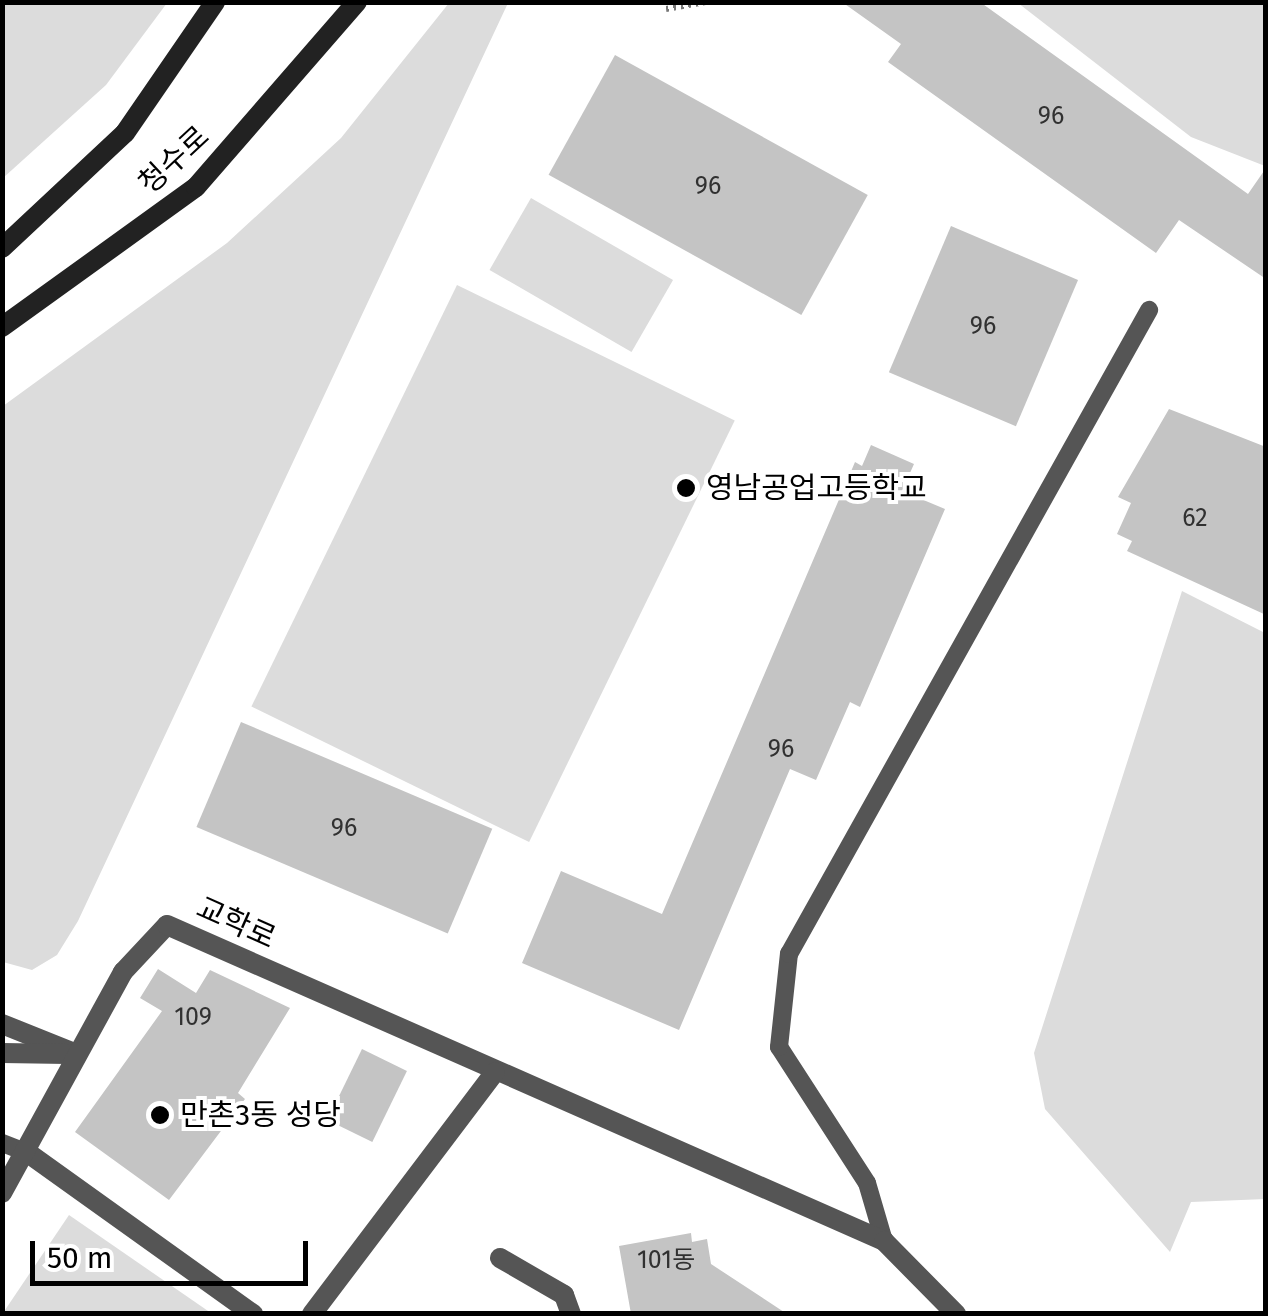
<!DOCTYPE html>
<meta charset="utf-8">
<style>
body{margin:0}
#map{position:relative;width:1268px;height:1316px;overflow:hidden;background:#fff;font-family:"Fira Sans","Noto Sans KR",sans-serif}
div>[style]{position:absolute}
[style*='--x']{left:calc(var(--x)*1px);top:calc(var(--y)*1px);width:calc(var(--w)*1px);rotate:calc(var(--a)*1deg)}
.green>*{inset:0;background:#dcdcdc;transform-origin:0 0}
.building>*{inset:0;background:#c4c4c4;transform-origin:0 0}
.path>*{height:6px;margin-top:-3px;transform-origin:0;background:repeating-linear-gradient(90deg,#777 0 2.5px,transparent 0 7.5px)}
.lane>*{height:18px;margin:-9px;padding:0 9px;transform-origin:9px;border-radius:9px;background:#555}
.street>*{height:20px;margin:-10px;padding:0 10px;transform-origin:10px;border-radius:10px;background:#555}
.secondary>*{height:20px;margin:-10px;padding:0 10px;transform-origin:10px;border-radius:10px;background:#222}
.dots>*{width:28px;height:28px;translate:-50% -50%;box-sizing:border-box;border:5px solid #fff;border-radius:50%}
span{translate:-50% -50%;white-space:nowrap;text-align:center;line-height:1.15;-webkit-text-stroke:8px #fff;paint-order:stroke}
.number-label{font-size:25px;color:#313131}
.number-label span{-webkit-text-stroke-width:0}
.street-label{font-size:30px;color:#000}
.poi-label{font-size:30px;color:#000}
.left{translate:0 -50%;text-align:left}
.frame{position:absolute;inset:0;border:5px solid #000;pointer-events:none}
.scale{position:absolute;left:30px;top:1241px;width:278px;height:45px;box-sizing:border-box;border:5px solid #000;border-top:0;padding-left:12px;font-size:30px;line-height:35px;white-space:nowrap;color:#000;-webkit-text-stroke:8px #fff;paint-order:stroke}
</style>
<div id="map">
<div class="green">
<i style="clip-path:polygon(3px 2px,167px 3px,106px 85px,3px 178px)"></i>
<i style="clip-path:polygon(449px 3px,508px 3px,78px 921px,57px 955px,32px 970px,3px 962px,3px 406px,227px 243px,341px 138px)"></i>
<i style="clip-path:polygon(1018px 3px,1265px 3px,1265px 166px,1191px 137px)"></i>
<i style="left:531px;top:198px;width:164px;height:83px;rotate:30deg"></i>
<i style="left:457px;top:285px;width:309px;height:469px;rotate:26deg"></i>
<i style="clip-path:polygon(1182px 591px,1265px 633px,1266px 1199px,1191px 1202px,1170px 1252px,1045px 1109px,1034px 1053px)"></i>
<i style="clip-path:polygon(69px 1215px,211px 1313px,3px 1313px)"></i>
</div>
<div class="building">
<i style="clip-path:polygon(842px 2px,980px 2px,1248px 194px,1266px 168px,1266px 279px,1179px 220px,1156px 253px,888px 62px,901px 44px)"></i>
<i style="left:615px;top:55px;width:289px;height:137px;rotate:29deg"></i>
<i style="left:951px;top:226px;width:138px;height:159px;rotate:23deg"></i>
<i style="clip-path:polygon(1169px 409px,1266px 447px,1266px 615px,1127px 551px,1132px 541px,1117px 534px,1131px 503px,1118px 497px)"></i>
<i style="clip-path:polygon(871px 445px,914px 464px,902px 491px,945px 509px,860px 707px,850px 702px,816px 780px,790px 769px,679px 1030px,522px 963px,561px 871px,662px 914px,855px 462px,862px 466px)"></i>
<i style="left:241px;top:722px;width:273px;height:114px;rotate:23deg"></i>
<i style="clip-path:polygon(158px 969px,196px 993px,210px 970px,290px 1008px,238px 1093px,245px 1099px,169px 1200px,75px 1132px,162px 1011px,140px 998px)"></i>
<i style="left:362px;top:1049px;width:50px;height:79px;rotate:26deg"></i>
<i style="clip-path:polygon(691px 1233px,692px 1242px,707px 1239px,711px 1264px,787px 1314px,631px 1314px,619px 1246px)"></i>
</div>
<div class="path">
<i style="--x:666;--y:9;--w:40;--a:-10"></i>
</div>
<div class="lane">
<i style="--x:2;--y:1143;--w:28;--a:21"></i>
<i style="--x:884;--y:1241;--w:60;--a:-106.3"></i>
<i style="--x:867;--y:1183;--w:162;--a:-122.9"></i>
<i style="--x:779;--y:1047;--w:94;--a:-83.9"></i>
<i style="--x:789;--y:954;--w:738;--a:-60.79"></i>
</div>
<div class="street">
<i style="--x:2;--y:1024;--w:78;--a:21.9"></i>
<i style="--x:2;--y:1053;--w:65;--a:0.9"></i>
<i style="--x:28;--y:1153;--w:277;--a:35.6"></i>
<i style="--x:2;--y:1193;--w:252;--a:-61.3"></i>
<i style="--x:123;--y:972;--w:64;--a:-46.9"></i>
<i style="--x:167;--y:925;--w:784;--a:23.78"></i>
<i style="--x:884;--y:1241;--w:103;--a:45.4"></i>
<i style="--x:500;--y:1258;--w:74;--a:30"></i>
<i style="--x:564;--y:1295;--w:20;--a:70"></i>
<i style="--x:312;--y:1314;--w:303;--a:-52.9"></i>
</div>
<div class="secondary">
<i style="--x:2;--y:248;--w:168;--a:-43.1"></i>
<i style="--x:125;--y:133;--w:159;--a:-55.5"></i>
<i style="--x:2;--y:327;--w:239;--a:-35.8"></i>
<i style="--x:196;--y:187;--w:245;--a:-49"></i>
</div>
<div class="dots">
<i style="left:686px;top:488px;background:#000"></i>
<i style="left:160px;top:1115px;background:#000"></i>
</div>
<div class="number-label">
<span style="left:1051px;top:116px">96</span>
<span style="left:708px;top:186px">96</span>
<span style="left:983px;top:326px">96</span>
<span style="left:1195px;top:518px">62</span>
<span style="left:781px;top:749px">96</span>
<span style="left:344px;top:828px">96</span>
<span style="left:193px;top:1017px">109</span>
<span style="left:666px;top:1260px">101동</span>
</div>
<div class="street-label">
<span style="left:174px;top:160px;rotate:-43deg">청수로</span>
<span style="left:236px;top:923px;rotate:24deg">교학로</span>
</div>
<div class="poi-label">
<span class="left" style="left:706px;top:488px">영남공업고등학교</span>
<span class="left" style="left:180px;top:1115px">만촌3동 성당</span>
</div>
<div class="frame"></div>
<div class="scale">50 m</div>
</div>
